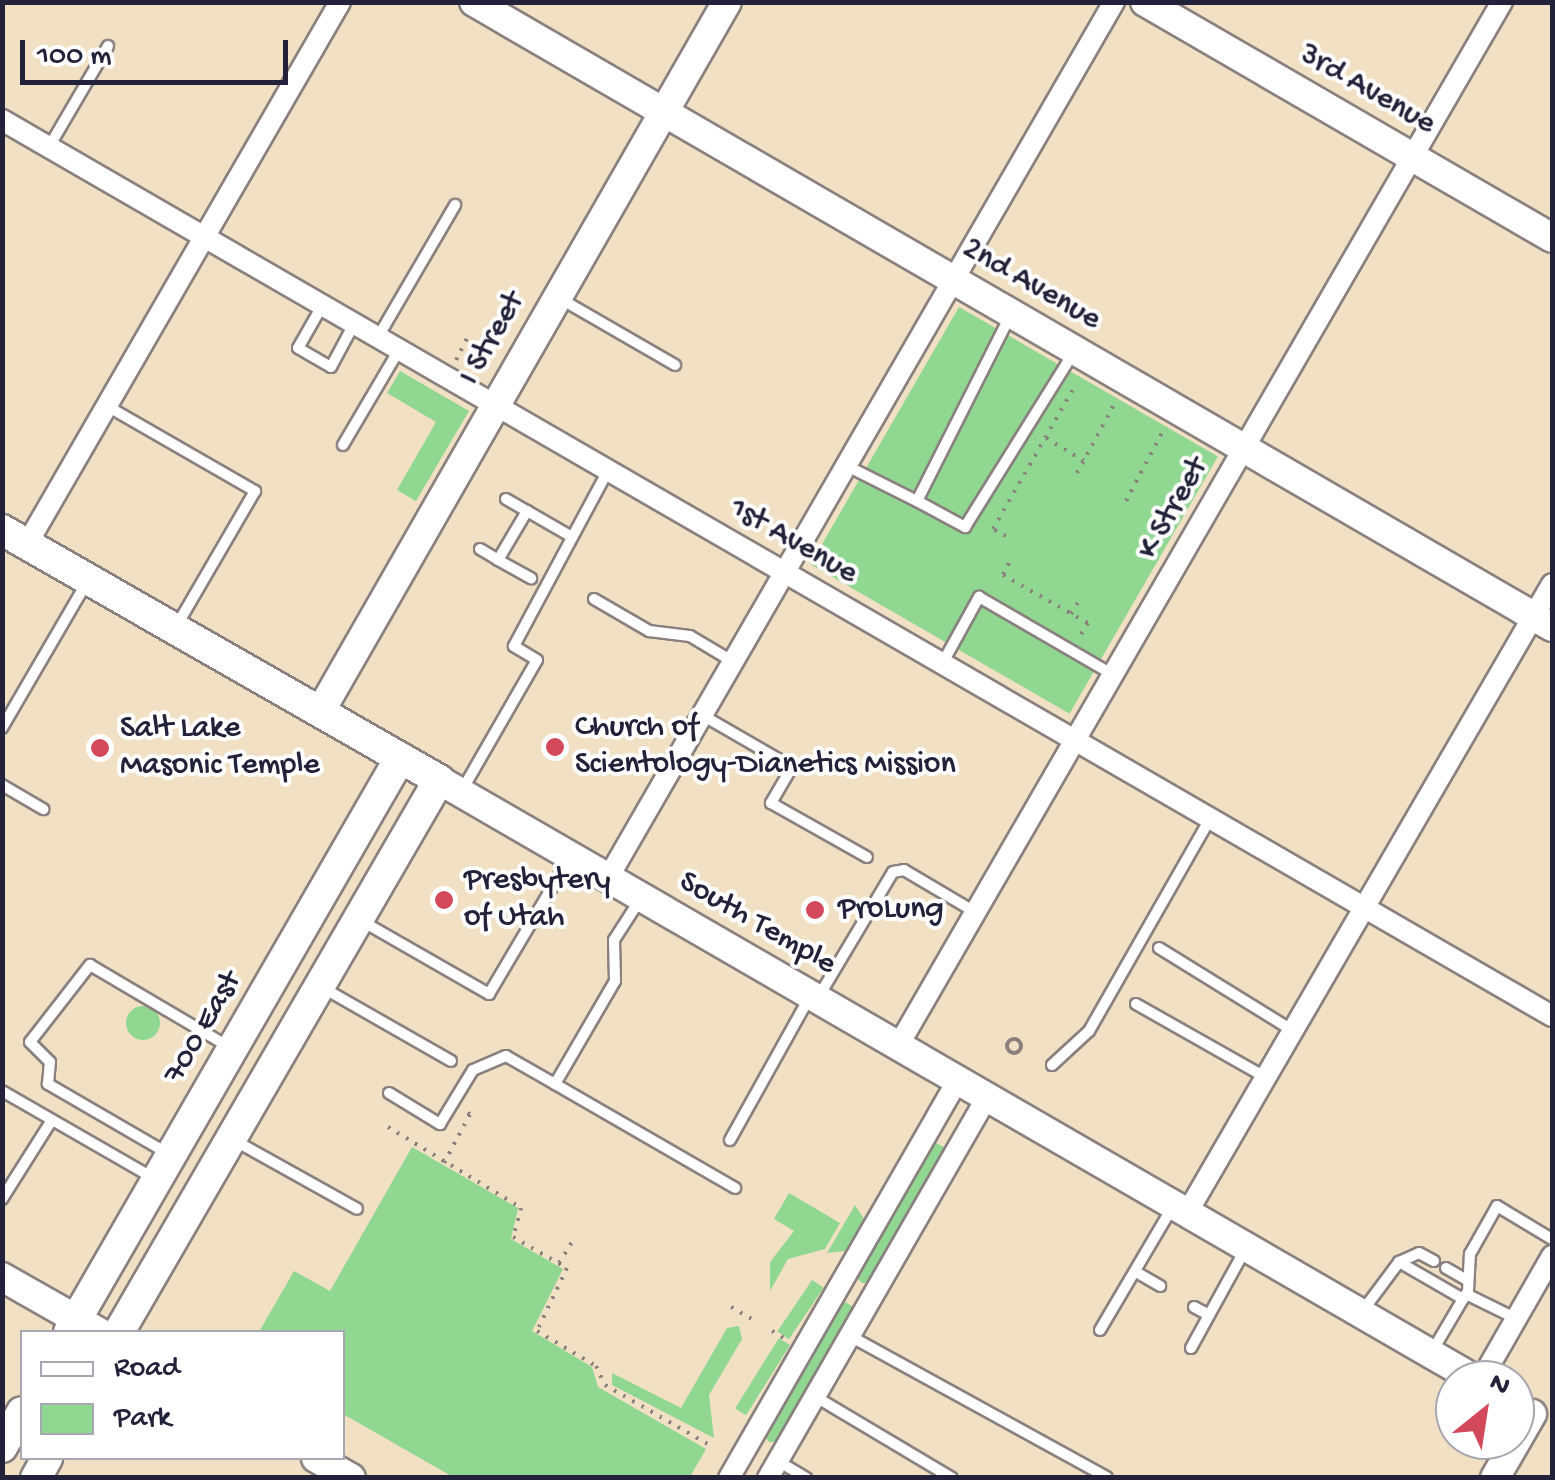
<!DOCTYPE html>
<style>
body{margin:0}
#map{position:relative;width:1555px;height:1480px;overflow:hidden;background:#f1e0c3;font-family:"Gochi Hand",sans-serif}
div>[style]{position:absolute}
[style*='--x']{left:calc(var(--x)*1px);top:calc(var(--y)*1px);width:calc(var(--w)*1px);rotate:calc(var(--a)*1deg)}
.green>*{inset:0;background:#90d792;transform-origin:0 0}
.round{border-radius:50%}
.path>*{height:4px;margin-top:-2px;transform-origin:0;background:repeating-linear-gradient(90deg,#8a817f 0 2.5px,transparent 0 10.5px)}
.path>.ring{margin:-2px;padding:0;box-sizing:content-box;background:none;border:4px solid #8a817f;border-radius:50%}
.roads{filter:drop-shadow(2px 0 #8a817f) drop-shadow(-2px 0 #8a817f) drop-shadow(0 2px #8a817f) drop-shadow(0 -2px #8a817f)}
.lane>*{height:10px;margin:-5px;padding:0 5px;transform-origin:5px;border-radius:5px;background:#fff}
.street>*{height:20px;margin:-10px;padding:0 10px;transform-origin:10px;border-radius:10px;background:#fff}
.secondary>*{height:28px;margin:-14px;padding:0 14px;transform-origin:14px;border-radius:14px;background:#fff}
.primary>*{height:30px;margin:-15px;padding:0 15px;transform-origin:15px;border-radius:15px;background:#fff}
.dots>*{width:28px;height:28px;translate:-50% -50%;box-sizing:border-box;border:5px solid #fff;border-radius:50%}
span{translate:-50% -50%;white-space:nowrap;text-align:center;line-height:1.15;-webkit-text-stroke:8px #fff;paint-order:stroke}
.street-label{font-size:32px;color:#22223b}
.poi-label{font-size:32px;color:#22223b}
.left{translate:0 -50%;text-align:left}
.frame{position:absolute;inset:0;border:5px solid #22223b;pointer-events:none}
.legend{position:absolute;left:20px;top:1330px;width:325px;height:130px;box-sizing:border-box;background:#fff;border:2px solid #a7a7b1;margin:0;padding:12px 18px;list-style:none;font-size:30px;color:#22223b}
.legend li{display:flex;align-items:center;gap:20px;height:50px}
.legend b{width:50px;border:2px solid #a7a7b1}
.north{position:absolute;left:1435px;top:1360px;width:100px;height:100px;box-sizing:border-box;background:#fff;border:2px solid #a7a7b1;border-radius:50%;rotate:30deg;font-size:28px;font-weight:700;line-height:40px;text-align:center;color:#22223b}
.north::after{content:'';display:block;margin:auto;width:35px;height:45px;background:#d1495b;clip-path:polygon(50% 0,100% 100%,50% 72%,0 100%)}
.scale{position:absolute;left:20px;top:40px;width:268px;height:45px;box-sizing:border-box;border:5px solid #22223b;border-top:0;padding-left:12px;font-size:30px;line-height:35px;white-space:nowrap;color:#22223b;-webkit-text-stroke:8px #fff;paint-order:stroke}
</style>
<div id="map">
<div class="green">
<i style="left:959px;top:307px;width:299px;height:297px;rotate:30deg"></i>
<i style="clip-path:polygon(400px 371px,469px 411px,416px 501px,397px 490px,436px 422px,387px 393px)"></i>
<i class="round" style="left:126px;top:1006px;width:34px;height:34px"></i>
<i style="clip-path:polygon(932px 1141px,948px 1149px,871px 1283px,862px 1283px,856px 1277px)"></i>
<i style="clip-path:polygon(412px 1147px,518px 1208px,511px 1239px,563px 1269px,532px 1331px,592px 1367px,598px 1387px,706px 1449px,690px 1477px,453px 1477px,343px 1414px,342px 1332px,259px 1332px,294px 1271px,330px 1291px)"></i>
<i style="clip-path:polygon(789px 1193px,840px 1223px,825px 1249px,788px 1259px,770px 1291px,770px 1262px,794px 1231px,774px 1219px)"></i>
<i style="clip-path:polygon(855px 1205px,864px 1219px,845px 1251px,827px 1253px)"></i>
<i style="left:812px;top:1280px;width:14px;height:62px;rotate:34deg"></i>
<i style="clip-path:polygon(842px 1300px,855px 1308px,780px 1442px,769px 1442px,764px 1435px)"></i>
<i style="clip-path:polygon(739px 1326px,742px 1339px,709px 1395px,714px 1438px,612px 1385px,612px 1373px,681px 1408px,727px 1328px)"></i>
<i style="left:779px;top:1338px;width:13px;height:83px;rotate:32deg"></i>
</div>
<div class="path">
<i style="--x:456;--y:360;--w:30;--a:-63"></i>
<i style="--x:1046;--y:438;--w:44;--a:31.2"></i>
<i style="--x:1077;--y:473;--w:84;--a:-61.6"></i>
<i style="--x:1126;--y:501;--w:84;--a:-62.2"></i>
<i style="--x:1006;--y:536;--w:15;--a:-152"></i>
<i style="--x:993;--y:529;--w:165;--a:-60.2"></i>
<i style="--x:1009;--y:563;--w:13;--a:117"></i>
<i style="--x:1003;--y:575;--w:98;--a:29.5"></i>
<i style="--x:1088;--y:623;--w:19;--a:122"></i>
<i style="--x:1071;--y:614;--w:14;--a:-60"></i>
<i class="ring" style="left:1007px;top:1039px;width:10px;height:10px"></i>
<i style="--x:388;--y:1127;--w:156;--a:31.3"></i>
<i style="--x:521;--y:1208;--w:30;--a:105"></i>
<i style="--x:513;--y:1237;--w:62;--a:29.9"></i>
<i style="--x:567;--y:1268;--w:70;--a:115.5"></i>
<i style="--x:537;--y:1331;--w:69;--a:30.7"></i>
<i style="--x:596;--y:1366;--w:21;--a:65"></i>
<i style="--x:605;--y:1385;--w:125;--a:29.9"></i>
<i style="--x:444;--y:1163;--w:55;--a:-62"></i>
<i style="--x:470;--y:1114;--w:8;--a:-150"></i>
<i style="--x:559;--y:1263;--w:25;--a:-58"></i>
<i style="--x:731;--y:1307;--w:28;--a:30"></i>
<i style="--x:772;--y:1331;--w:16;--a:30"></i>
</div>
<div class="roads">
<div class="lane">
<i style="--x:49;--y:147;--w:117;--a:-59.7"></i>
<i style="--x:559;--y:298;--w:134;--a:30"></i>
<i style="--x:322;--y:306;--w:48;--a:119.7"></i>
<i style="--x:298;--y:348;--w:38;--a:30"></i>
<i style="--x:331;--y:367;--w:49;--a:-61.9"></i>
<i style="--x:378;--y:337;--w:153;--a:-59.7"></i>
<i style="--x:107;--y:406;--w:171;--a:29.9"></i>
<i style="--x:255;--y:491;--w:157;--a:120.2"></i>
<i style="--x:343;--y:445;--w:110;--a:-59.5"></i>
<i style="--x:847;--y:466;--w:78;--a:26.6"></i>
<i style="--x:917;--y:501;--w:209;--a:-63.3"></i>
<i style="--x:506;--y:499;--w:24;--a:30"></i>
<i style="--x:917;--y:501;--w:55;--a:28.4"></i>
<i style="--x:965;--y:527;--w:206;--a:-58.1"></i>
<i style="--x:480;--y:549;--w:21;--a:31"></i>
<i style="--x:498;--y:560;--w:57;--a:-59.4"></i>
<i style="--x:527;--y:511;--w:52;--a:30"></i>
<i style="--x:498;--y:560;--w:38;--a:29"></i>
<i style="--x:594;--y:599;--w:64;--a:30.2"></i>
<i style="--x:649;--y:631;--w:41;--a:7"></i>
<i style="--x:690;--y:636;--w:49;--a:30.8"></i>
<i style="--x:942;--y:664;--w:77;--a:-61.1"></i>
<i style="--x:979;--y:597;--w:154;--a:30.1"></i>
<i style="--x:702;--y:715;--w:104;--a:30"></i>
<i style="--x:792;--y:767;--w:42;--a:120.3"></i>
<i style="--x:771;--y:803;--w:110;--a:29.4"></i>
<i style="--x:2;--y:728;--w:169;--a:-59.8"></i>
<i style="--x:2;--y:785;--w:48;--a:30.3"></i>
<i style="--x:461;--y:792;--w:152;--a:-60.1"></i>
<i style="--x:537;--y:660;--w:27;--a:-149"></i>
<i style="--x:514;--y:646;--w:199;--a:-61.8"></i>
<i style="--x:641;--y:898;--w:50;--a:122.7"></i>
<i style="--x:614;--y:940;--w:41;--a:88.6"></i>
<i style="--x:615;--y:981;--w:119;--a:120.2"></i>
<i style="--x:555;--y:1084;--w:208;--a:30"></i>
<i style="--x:360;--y:920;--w:149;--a:29.8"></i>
<i style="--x:489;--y:994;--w:159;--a:-59.4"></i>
<i style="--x:1159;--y:948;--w:156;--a:31.7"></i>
<i style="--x:325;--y:989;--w:145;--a:29.7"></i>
<i style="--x:819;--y:996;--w:144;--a:-59.2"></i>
<i style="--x:893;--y:872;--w:11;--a:-10"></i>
<i style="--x:904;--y:870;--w:82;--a:30.6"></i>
<i style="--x:1136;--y:1004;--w:148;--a:29.5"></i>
<i style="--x:1052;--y:1065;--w:50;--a:-42.6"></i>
<i style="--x:1089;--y:1031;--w:244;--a:-60.3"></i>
<i style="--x:2;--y:1091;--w:177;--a:29.9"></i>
<i style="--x:389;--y:1093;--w:60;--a:31.3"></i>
<i style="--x:440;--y:1124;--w:63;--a:-58.6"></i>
<i style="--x:473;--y:1070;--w:36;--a:-23"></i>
<i style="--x:506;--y:1056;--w:56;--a:29.7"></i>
<i style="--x:232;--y:1139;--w:143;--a:29.2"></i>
<i style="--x:730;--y:1140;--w:165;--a:-60.9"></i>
<i style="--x:167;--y:1153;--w:138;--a:-149.9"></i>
<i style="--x:48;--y:1084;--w:22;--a:-85"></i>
<i style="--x:50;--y:1062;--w:28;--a:-135"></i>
<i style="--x:30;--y:1042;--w:98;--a:-52.1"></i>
<i style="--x:90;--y:965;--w:164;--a:30.5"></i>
<i style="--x:2;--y:1199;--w:93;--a:-57.7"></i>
<i style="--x:1399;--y:1262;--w:22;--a:-24"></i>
<i style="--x:1419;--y:1253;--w:17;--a:28"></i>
<i style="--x:1446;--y:1268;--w:24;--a:30"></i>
<i style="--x:1136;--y:1272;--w:28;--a:30"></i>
<i style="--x:1468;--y:1291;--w:37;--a:-87"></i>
<i style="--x:1470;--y:1254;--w:55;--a:-60.6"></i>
<i style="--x:1497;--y:1206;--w:64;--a:31"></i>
<i style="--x:1466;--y:1294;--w:55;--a:26.1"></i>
<i style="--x:1194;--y:1307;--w:17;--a:28"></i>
<i style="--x:1361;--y:1313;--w:64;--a:-53.3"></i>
<i style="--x:1399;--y:1262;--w:74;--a:30"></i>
<i style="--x:1463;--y:1299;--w:59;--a:120.5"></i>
<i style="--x:1100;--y:1330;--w:144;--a:-59.5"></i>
<i style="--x:850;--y:1336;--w:293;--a:28.8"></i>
<i style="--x:1191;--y:1348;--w:114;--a:-61.2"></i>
<i style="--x:816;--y:1397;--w:158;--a:30.8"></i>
<i style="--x:778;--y:1461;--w:33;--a:31"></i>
</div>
<div class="street">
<i style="--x:2;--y:120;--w:1790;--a:30.03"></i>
<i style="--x:27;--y:544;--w:626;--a:-59.99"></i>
<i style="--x:608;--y:878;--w:1012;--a:-59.99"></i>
<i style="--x:898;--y:1046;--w:1206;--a:-59.95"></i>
<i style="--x:1187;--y:1213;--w:727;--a:-59.87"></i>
<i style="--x:1481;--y:1380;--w:143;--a:-60.2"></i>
<i style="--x:729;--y:1478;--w:459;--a:-60.1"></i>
<i style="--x:768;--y:1478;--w:439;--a:-60.1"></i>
</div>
<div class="secondary">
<i style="--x:474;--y:2;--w:1246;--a:30.1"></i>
<i style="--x:1145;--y:2;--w:470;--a:30.1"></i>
<i style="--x:320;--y:712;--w:818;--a:-60.18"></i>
<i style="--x:439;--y:780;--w:1198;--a:30.05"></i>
<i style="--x:2;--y:1277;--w:112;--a:29.6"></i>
<i style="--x:316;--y:1458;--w:40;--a:29.7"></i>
<i style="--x:1495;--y:1478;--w:74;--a:-60"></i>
</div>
<div class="primary">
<i style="--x:2;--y:530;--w:503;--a:29.77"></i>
<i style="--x:439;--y:780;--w:638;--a:120.1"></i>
<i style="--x:69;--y:1332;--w:663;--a:-60.03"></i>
<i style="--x:2;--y:1447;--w:40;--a:-60.3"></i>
<i style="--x:36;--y:1478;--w:23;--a:-61"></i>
</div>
</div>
<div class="dots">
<i style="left:555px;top:747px;background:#d1495b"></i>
<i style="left:100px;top:748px;background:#d1495b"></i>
<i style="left:444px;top:900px;background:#d1495b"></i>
<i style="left:815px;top:910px;background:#d1495b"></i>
</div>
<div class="street-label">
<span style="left:1367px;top:90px;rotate:30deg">3rd Avenue</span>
<span style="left:1031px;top:285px;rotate:30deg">2nd Avenue</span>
<span style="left:493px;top:339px;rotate:-60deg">I Street</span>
<span style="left:1174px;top:509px;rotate:-60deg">K Street</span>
<span style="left:793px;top:542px;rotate:30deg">1st Avenue</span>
<span style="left:757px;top:924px;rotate:30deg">South Temple</span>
<span style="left:204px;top:1028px;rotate:-60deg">700 East</span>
</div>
<div class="poi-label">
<span class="left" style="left:575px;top:747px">Church of<br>Scientology-Dianetics Mission</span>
<span class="left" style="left:120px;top:748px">Salt Lake<br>Masonic Temple</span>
<span class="left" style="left:464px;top:900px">Presbytery<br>of Utah</span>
<span class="left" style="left:838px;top:910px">ProLung</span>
</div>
<div class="frame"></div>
<ul class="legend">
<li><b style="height:12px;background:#fff"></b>Road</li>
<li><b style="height:28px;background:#90d792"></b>Park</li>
</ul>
<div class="north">N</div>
<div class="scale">100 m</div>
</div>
